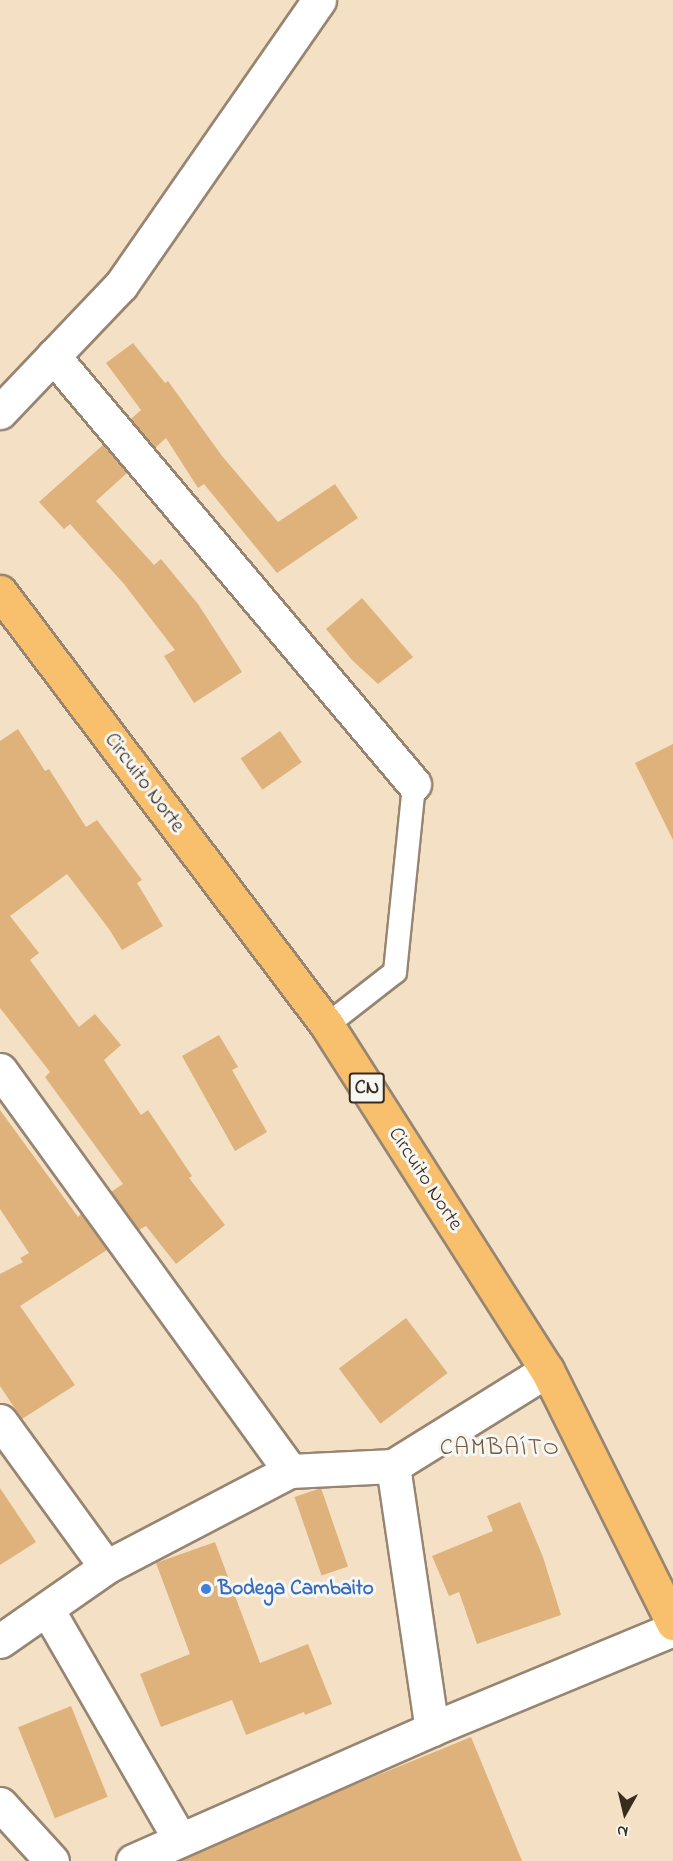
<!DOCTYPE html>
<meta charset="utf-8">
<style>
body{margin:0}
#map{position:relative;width:673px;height:1861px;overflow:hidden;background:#f3e0c5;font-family:"Indie Flower",sans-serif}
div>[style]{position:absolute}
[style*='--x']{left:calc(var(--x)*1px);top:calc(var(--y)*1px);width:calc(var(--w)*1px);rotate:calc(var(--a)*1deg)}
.building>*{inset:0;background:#dfb27c;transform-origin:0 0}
.roads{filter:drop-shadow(2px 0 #978572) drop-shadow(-2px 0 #978572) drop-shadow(0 2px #978572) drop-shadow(0 -2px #978572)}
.lane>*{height:22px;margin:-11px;padding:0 11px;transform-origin:11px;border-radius:11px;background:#fff}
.street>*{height:33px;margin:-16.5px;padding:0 16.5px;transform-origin:16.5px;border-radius:16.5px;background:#fff}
.primary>*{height:33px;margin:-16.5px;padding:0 16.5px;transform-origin:16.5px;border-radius:16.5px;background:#f8bf6c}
.dots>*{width:16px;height:16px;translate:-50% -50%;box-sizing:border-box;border:3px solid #f6f6f2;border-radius:50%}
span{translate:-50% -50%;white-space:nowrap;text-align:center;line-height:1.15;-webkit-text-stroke:6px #f6f6f2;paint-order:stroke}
.shield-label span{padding:2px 4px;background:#f6f6f2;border:2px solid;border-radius:4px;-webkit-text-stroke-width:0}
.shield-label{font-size:20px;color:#3b2a1e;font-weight:700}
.street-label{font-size:21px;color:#3b2a1e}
.shop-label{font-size:21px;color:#366cbe;font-weight:700}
.left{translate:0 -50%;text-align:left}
.quarter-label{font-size:24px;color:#745a3f;letter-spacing:1.5px}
.north{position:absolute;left:595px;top:1783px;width:60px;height:60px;-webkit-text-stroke:4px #f6f6f2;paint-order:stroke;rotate:188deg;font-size:16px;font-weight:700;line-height:24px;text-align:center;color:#3b2a1e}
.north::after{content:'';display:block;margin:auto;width:21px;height:27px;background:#3b2a1e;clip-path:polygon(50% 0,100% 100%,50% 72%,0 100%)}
</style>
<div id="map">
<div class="building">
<i style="clip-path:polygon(133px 343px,165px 383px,168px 381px,222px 456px,278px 522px,335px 484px,358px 518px,277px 573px,204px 484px,198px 488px,166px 438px,155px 448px,131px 419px,141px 410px,106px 363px)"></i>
<i style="clip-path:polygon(103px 445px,127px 473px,96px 501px,154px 565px,161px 559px,198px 604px,242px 672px,194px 703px,164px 656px,175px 650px,124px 584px,70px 524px,64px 529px,39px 502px)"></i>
<i style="clip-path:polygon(362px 598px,413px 657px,378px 684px,352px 660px,326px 629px)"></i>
<i style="clip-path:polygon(18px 729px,45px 771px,49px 769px,86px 827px,97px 820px,142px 880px,137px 883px,163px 926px,122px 950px,109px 929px,67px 874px,10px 916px,39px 953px,30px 960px,79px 1027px,95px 1014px,121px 1045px,104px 1060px,141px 1115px,148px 1110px,192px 1176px,189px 1178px,225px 1225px,176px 1264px,146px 1226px,139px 1230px,111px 1192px,123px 1184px,45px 1077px,50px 1072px,0 1008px,0 741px)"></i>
<i style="left:280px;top:731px;width:38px;height:48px;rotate:55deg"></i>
<i style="clip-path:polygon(673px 744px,673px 840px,635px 763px)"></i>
<i style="clip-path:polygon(219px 1035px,238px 1067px,232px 1070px,267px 1132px,235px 1151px,182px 1056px)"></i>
<i style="clip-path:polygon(0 1110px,78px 1217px,81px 1214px,107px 1250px,20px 1306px,75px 1385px,22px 1419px,0 1386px,0 1274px,23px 1262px,20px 1258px,29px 1253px,0 1209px)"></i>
<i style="left:406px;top:1318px;width:69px;height:84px;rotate:53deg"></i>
<i style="clip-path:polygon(0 1488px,36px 1542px,0 1565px)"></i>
<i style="left:321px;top:1488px;width:83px;height:28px;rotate:71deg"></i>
<i style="clip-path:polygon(520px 1502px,543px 1557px,561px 1615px,477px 1644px,459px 1592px,449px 1596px,432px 1556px,493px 1531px,487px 1516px)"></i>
<i style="clip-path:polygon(215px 1542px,260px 1663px,308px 1644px,332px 1704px,305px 1715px,304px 1712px,246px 1735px,232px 1700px,161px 1727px,140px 1674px,190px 1654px,156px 1563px)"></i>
<i style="left:71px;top:1706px;width:98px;height:57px;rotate:68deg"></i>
<i style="clip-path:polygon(471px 1737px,522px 1861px,179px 1861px,334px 1793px)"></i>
</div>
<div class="roads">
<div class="lane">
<i style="--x:327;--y:1025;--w:86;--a:-37.9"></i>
<i style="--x:395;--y:972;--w:189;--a:-84.2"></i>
</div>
<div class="street">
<i style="--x:53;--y:356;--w:560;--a:49.85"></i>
<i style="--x:0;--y:412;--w:175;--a:-46.4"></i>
<i style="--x:121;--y:285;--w:347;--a:-55.2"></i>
<i style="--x:0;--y:1070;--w:495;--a:54.1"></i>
<i style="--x:0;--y:1421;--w:180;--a:54"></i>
<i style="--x:393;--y:1466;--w:266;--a:81.6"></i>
<i style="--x:47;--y:1609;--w:264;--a:60"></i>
<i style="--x:0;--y:1641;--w:129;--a:-34.9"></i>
<i style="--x:106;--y:1567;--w:208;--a:-27.6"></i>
<i style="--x:290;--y:1471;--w:103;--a:-2.8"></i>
<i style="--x:393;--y:1466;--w:181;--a:-31.9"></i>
<i style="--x:0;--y:1804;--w:77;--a:47.6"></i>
<i style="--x:133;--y:1861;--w:327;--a:-23.8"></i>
<i style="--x:432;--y:1729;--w:261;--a:-22.5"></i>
</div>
<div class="primary">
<i style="--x:0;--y:592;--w:543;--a:52.94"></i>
<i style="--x:327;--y:1025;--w:409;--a:57.5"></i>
<i style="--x:547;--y:1370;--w:283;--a:63.5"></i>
</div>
</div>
<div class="dots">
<i style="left:206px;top:1589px;background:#3f7fe0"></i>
</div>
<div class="shield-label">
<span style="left:367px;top:1088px">CN</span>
</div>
<div class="street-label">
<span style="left:144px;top:783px;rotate:53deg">Circuito Norte</span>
<span style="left:425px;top:1179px;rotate:57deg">Circuito Norte</span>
</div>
<div class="shop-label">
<span class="left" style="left:218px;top:1589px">Bodega Cambaito</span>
</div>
<div class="quarter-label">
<span style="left:500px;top:1449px">CAMBAÍTO</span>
</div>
<div class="north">N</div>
</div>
